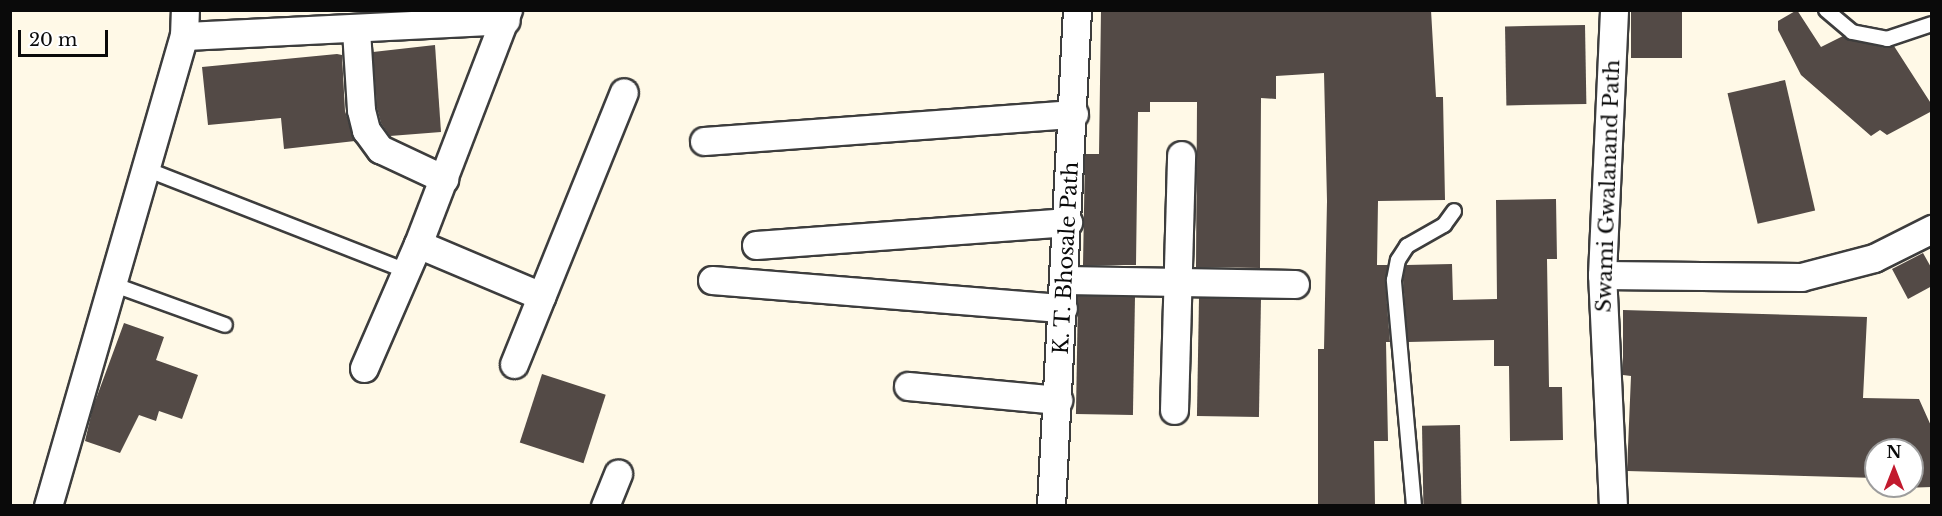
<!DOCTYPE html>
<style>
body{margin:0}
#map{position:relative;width:1942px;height:516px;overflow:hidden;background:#fff9e7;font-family:"Libre Baskerville",serif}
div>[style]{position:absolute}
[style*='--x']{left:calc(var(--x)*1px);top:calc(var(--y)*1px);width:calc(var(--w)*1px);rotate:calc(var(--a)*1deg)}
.building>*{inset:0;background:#534a46;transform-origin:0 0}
.roads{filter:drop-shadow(2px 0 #3d3d3d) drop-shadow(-2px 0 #3d3d3d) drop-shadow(0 2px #3d3d3d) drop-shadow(0 -2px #3d3d3d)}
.lane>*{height:14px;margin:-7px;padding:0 7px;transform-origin:7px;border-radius:7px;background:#fff}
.street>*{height:27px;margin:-13.5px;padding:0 13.5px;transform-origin:13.5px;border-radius:13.5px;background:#fff}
span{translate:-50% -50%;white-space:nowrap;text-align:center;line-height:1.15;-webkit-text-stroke:6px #fff;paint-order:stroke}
.street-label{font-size:21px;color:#0a0a0a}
.frame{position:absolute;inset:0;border:12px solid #0a0a0a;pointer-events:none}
.north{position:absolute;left:1864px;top:438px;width:60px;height:60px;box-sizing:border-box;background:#fff;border:2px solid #9d9d9d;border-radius:50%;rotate:0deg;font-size:16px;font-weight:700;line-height:24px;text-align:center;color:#0a0a0a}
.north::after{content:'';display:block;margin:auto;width:21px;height:27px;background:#c21a2e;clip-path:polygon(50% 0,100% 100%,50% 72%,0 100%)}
.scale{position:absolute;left:18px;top:30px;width:90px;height:27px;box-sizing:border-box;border:3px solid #0a0a0a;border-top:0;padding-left:8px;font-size:18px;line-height:21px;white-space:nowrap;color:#0a0a0a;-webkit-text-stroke:4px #fff;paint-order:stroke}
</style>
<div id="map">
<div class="building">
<i style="clip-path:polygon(1101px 10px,1431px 10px,1436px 97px,1443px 97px,1445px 200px,1378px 201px,1377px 265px,1388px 265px,1385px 280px,1390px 342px,1386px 342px,1388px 441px,1374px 441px,1375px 506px,1318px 506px,1318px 349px,1324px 349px,1327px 201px,1324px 73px,1276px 76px,1276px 99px,1261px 98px,1260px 268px,1196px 267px,1197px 102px,1150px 102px,1150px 112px,1138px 112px,1136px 265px,1083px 265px,1085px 154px,1099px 154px)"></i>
<i style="left:1631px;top:10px;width:51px;height:48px"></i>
<i style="clip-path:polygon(1797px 10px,1821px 47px,1843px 36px,1885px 48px,1894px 46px,1932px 105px,1932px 111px,1887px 135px,1880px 130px,1871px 136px,1801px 75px,1778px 30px,1778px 21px)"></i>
<i style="left:1585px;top:25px;width:79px;height:80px;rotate:89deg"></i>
<i style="clip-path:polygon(435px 45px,441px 132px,390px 136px,381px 123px,377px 108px,373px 52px)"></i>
<i style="clip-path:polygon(337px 54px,342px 55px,345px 111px,355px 141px,284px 149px,281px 118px,208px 125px,202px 67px)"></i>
<i style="left:1785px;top:80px;width:134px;height:59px;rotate:77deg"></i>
<i style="clip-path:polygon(1556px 199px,1557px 259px,1547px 259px,1549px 387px,1562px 387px,1563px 440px,1510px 441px,1509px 366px,1494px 366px,1494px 340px,1408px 342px,1403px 280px,1406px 265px,1452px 264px,1453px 300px,1497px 299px,1496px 200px)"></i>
<i style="clip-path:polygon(1923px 253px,1932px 269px,1932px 286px,1908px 299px,1892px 269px)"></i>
<i style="left:1078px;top:296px;width:57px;height:118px;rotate:1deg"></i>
<i style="left:1199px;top:298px;width:62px;height:118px;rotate:1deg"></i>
<i style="clip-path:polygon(1623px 310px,1867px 317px,1863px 398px,1919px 399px,1932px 428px,1932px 487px,1902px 488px,1912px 486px,1912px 450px,1876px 450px,1876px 478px,1627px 471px,1631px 376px,1623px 375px)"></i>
<i style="clip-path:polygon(124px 323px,164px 337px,156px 360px,198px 375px,182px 419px,159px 411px,156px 421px,139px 415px,120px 453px,85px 441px,93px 407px)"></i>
<i style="left:542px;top:374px;width:67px;height:72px;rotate:18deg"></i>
<i style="left:1460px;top:425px;width:81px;height:38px;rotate:89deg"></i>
</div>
<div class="roads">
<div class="lane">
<i style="--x:1826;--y:10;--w:34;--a:40"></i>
<i style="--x:1852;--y:32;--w:36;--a:11"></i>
<i style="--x:1887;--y:39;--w:47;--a:-18.4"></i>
<i style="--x:146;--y:169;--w:279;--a:21.4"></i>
<i style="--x:112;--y:284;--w:120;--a:19.9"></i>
<i style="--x:1414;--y:506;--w:227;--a:-95.1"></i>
<i style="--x:1394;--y:280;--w:20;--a:-79"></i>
<i style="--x:1398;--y:260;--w:17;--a:-57"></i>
<i style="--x:1407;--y:246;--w:43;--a:-29.6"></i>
<i style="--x:1444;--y:225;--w:17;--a:-54"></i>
</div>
<div class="street">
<i style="--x:356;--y:30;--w:80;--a:86.4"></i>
<i style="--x:361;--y:110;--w:21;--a:76"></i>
<i style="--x:366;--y:130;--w:24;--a:54"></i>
<i style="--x:380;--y:149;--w:71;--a:25.1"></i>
<i style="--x:184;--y:36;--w:322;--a:-2.8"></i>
<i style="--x:704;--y:141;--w:371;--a:-4.2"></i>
<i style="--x:418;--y:244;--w:134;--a:22.9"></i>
<i style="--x:756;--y:245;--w:313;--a:-4.2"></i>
<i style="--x:1602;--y:275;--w:199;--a:0.6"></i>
<i style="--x:1801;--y:277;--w:75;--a:-14.6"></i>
<i style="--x:1874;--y:258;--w:65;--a:-26.6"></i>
<i style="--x:712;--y:280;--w:352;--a:4.6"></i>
<i style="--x:1065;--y:280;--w:230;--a:1"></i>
<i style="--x:514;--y:364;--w:293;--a:-68"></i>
<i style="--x:364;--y:368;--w:135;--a:-66.5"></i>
<i style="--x:418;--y:244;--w:251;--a:-69"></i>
<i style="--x:908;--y:386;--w:151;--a:5.3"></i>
<i style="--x:1174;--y:410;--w:255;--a:-88.4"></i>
<i style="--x:48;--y:506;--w:489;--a:-73.9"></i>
<i style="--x:184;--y:36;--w:26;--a:-88"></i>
<i style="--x:605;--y:506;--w:35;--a:-68"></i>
<i style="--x:1051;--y:506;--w:497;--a:-87"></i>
<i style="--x:1613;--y:506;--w:231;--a:-92.7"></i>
<i style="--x:1602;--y:275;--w:265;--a:-87.4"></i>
</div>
</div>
<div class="street-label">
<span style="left:1608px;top:186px;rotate:-88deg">Swami Gwalanand Path</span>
<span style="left:1066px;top:258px;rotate:-87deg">K. T. Bhosale Path</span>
</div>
<div class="frame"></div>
<div class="north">N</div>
<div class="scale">20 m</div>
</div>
